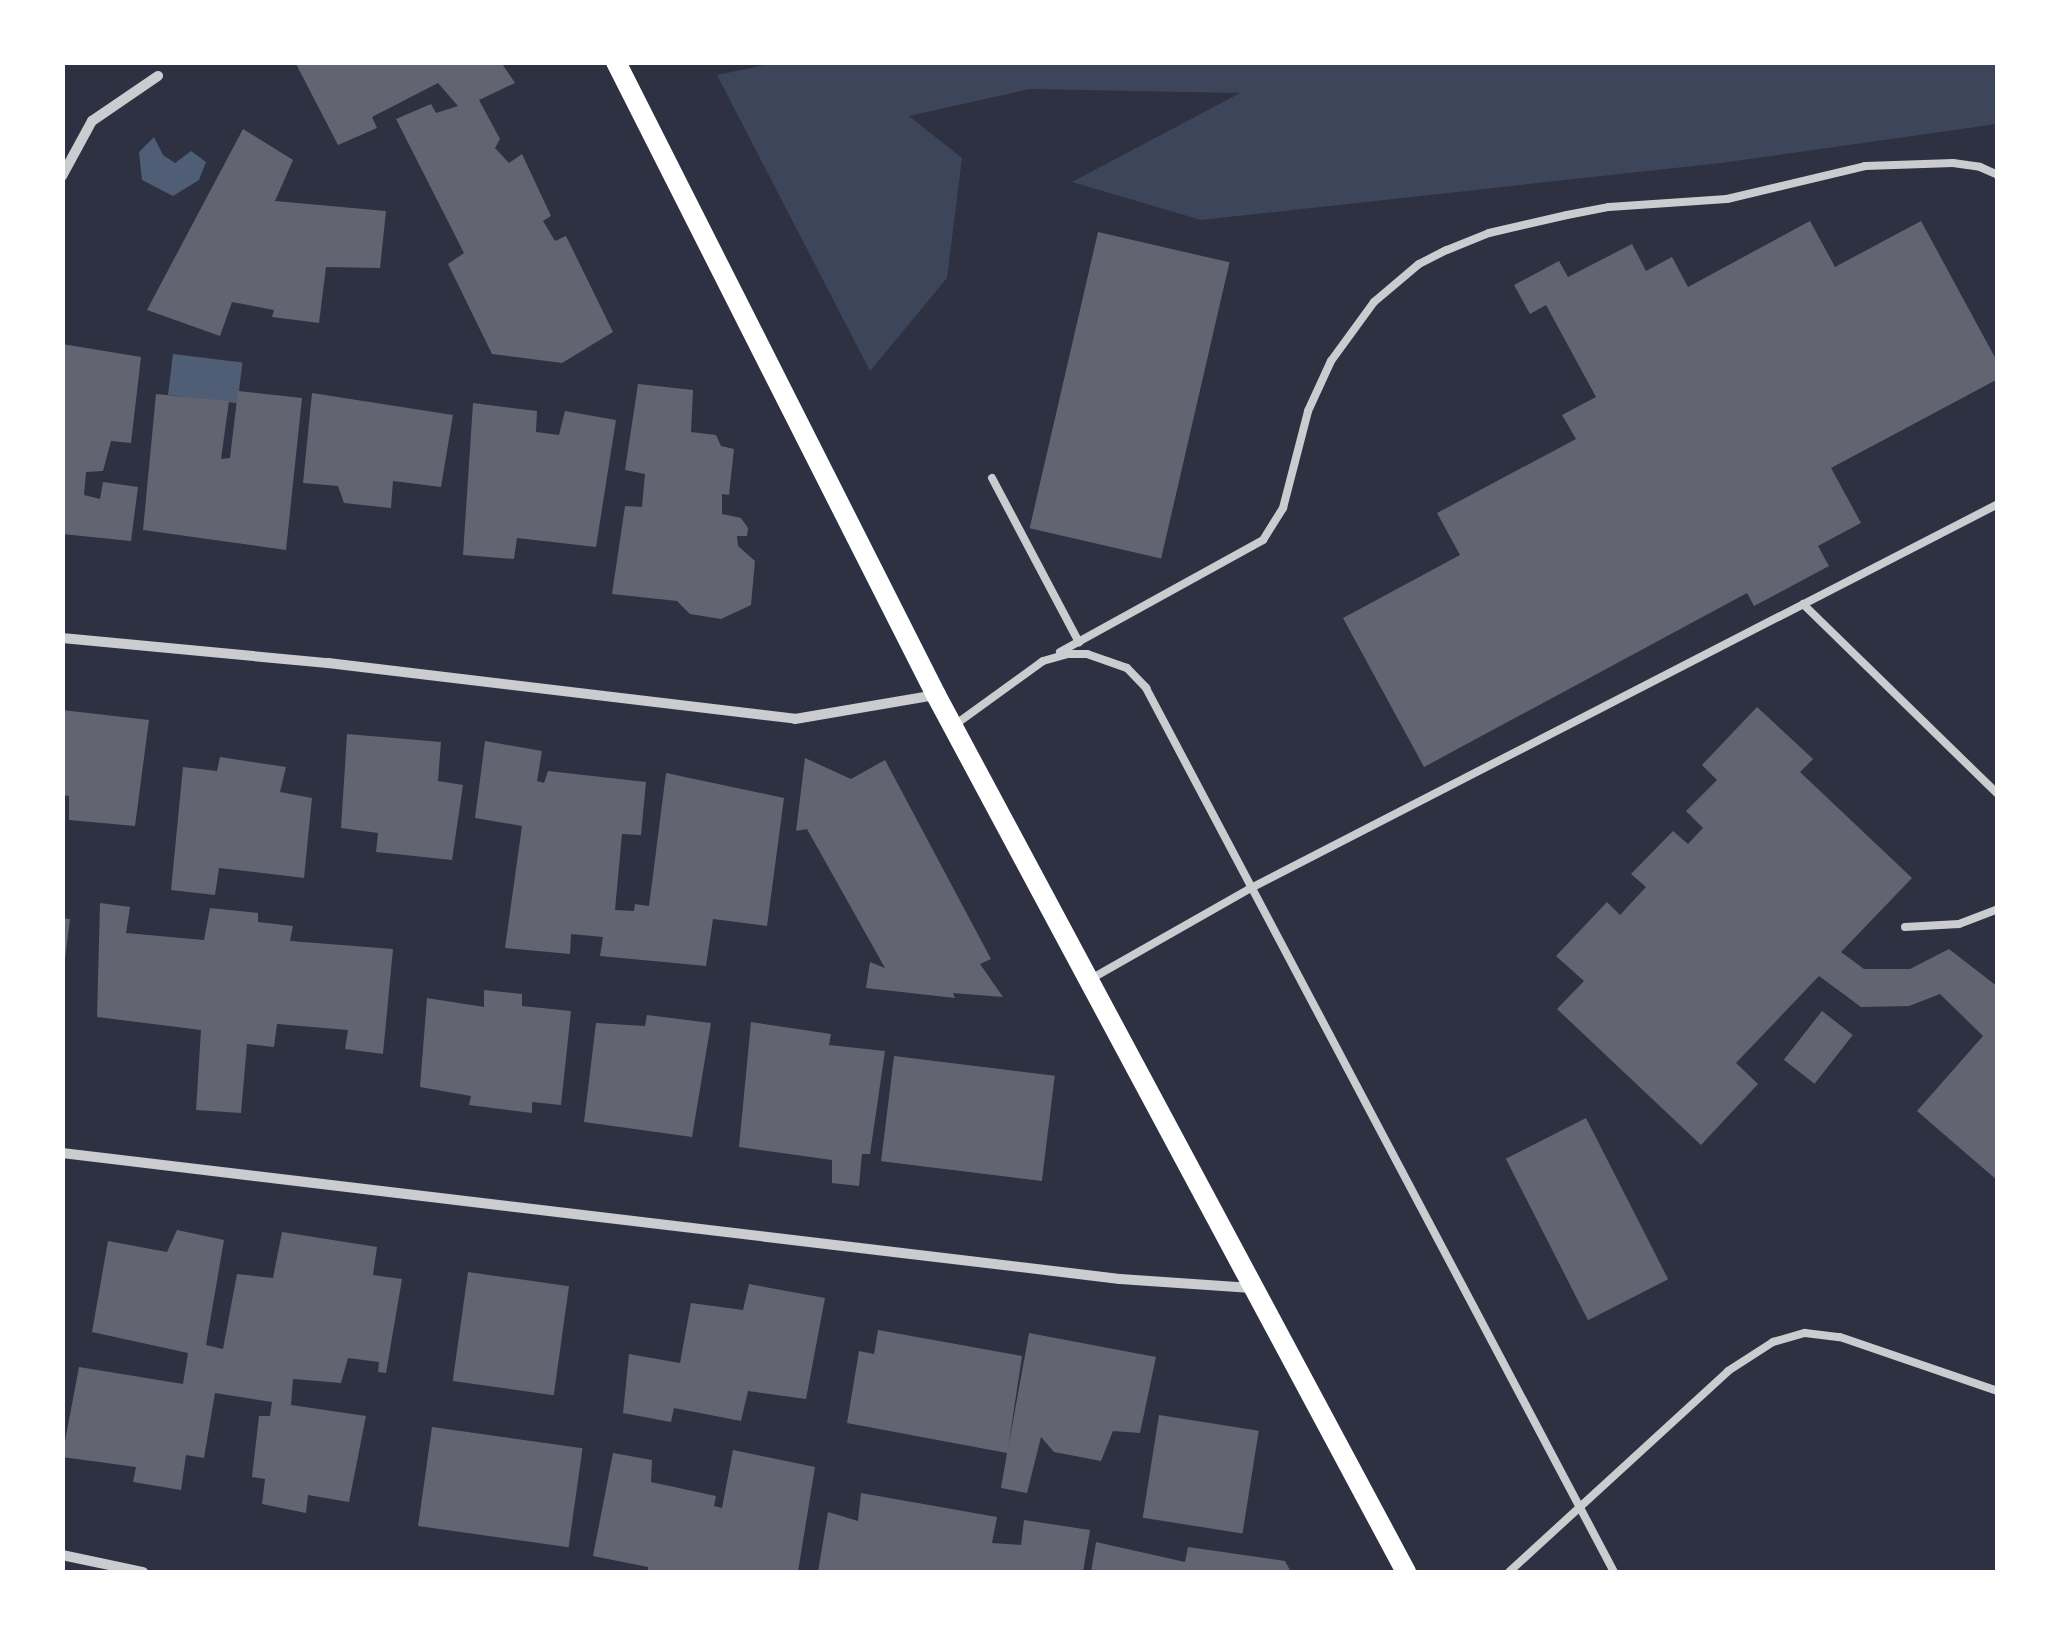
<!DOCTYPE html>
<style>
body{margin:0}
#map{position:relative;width:2060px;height:1635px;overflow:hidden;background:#2d3142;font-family:"DM Sans",sans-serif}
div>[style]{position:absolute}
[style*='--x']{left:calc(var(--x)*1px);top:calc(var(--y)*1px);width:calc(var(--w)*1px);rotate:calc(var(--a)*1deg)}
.green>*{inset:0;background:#3c4559}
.water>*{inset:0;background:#4f5d75;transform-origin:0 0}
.building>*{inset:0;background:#626471;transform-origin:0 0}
.service>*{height:8px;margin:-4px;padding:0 4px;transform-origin:4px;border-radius:4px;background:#caccd0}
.minor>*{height:10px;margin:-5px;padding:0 5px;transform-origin:5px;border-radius:5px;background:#caccd0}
.secondary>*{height:20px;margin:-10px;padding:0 10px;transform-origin:10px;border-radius:10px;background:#fff}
span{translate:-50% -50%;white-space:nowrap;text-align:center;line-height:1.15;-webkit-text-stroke:8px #fff;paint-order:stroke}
.frame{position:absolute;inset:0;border:65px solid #fff;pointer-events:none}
</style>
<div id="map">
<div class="green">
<i style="clip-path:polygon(779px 62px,1997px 63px,1997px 124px,1721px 163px,1201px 220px,1072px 182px,1240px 93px,1030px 89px,909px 116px,962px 158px,947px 278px,870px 371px,717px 75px)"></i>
</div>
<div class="water">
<i style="clip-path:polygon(154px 137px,163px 155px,175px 163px,191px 151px,206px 162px,199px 180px,173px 196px,142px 180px,139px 152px)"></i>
<i style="left:173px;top:354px;width:70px;height:41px;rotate:7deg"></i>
</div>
<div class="building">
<i style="clip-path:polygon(295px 62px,501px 62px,515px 83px,479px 100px,500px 139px,495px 148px,509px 163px,522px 154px,551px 216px,543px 221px,555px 241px,566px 236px,613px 332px,562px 363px,492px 354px,448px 264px,464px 253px,396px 119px,431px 104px,436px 113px,458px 106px,438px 83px,372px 117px,377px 128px,338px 145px)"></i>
<i style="clip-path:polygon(243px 129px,293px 160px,275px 201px,386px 211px,380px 268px,326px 267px,319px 323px,272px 317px,274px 310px,232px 302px,220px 336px,147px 310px)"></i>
<i style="clip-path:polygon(1810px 221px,1835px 267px,1921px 221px,1998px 363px,1998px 379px,1831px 468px,1861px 523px,1818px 546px,1829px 566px,1754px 606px,1747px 593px,1424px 767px,1343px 618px,1460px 555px,1437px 513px,1576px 439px,1562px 415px,1596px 397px,1546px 305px,1530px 314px,1514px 285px,1559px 261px,1568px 277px,1632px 244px,1646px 271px,1672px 257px,1688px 287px)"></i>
<i style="left:1098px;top:232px;width:135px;height:304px;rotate:13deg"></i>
<i style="clip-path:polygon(62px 344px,141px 357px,131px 443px,111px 441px,103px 471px,86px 472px,84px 495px,100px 499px,103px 482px,138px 487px,131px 541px,62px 534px)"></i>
<i style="clip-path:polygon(638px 384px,693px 390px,691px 432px,716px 435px,721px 446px,734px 449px,729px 495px,722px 494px,722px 514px,741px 518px,748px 528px,747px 536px,737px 536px,738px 546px,755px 561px,751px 605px,721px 619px,690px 614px,677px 601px,612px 594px,625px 506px,642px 507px,645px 474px,625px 470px)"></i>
<i style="clip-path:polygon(238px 391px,302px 398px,286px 550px,143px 530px,156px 394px,229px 401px,221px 459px,230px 458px)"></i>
<i style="clip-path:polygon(312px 393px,453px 415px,441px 487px,393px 481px,391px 508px,344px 503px,338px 486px,303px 483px)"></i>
<i style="clip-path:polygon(473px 403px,537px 411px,536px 432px,559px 435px,565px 411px,616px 420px,596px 547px,517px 538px,514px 559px,463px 555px)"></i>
<i style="clip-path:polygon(1757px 707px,1813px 759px,1800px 772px,1912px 878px,1841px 952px,1864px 969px,1910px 969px,1949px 949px,1998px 987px,1998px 1181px,1917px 1111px,1983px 1036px,1940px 994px,1909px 1006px,1861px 1007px,1819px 976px,1736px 1063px,1758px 1084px,1701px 1145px,1557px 1009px,1584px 981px,1556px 956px,1607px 902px,1620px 915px,1646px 887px,1631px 874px,1673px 831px,1688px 844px,1703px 828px,1686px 811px,1717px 780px,1702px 765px)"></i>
<i style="clip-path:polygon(62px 710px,149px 720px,135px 826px,69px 820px,69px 796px,62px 795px)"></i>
<i style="clip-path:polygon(347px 734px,441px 742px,438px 781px,463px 785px,452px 860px,376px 852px,378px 833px,341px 828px)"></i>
<i style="clip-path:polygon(485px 741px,542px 751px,537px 781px,544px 783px,548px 771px,646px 782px,641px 835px,622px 834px,615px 910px,634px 911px,635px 904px,649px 906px,666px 773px,784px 798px,767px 926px,713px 919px,706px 966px,600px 956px,603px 937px,571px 934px,570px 954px,505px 948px,522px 826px,475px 818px)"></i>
<i style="clip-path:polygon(220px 757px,286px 767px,280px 792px,312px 798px,304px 878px,219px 868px,215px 895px,171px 890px,183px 767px,217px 771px)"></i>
<i style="clip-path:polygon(805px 758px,851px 779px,885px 760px,991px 959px,980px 964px,1003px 997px,953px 993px,955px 998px,866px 988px,870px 962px,885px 968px,807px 829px,796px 831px)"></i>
<i style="clip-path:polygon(100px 903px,130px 907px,126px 933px,204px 940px,210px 908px,258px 913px,258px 922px,293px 926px,290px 941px,393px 949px,383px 1054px,345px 1049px,348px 1030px,277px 1024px,274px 1047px,247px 1044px,241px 1113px,196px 1110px,201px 1030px,97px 1017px)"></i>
<i style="clip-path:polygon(62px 918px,70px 919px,65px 959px,62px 959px)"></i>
<i style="clip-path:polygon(484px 990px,522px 994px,522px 1006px,571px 1011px,561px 1105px,532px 1102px,532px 1113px,469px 1105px,471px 1096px,420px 1087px,427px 998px,484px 1007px)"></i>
<i style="left:1822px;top:1011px;width:39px;height:62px;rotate:38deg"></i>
<i style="clip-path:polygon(647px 1015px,711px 1023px,692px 1137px,584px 1122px,596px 1023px,645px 1026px)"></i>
<i style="clip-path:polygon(751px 1022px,831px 1034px,829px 1045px,885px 1051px,870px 1154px,862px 1154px,859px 1186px,832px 1183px,832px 1160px,739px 1147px)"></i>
<i style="left:894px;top:1056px;width:162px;height:106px;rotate:7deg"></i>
<i style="left:1586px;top:1118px;width:181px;height:90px;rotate:63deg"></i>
<i style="clip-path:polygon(177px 1230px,224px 1240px,206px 1345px,223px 1349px,237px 1274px,273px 1278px,282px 1232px,377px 1247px,373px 1275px,402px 1279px,386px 1373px,378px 1372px,379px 1362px,348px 1358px,341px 1383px,293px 1379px,291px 1405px,366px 1416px,349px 1502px,308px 1495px,306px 1513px,262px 1504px,265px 1479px,252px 1477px,259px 1416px,270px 1416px,272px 1402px,215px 1393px,204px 1458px,186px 1455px,181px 1490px,133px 1482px,136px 1467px,62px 1457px,79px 1367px,183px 1384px,188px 1353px,92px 1332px,108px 1241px,167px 1252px)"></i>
<i style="left:468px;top:1272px;width:102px;height:110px;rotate:8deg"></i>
<i style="clip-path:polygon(749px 1284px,825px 1298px,806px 1399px,748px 1391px,741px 1421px,674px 1408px,671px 1422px,623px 1413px,629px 1354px,680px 1363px,691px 1303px,743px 1310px)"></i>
<i style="clip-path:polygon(878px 1330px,1022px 1356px,1008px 1449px,1029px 1333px,1156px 1357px,1140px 1433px,1113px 1431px,1101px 1461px,1054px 1452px,1041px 1437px,1027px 1493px,1001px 1488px,1007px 1453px,847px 1423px,859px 1351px,874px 1354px)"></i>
<i style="left:1159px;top:1415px;width:101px;height:104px;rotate:9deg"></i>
<i style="left:432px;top:1427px;width:152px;height:100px;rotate:8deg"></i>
<i style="clip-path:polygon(733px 1450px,815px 1467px,798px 1572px,648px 1572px,648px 1567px,593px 1556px,613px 1453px,652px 1460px,651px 1482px,716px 1496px,714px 1506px,722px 1508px)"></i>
<i style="clip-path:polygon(861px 1493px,997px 1517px,992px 1543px,1021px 1545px,1024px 1520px,1090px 1530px,1083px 1572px,818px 1572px,828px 1512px,858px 1521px)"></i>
<i style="clip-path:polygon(1096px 1542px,1185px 1562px,1188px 1547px,1285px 1561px,1291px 1572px,1091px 1572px)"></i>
</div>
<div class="service">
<i style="--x:992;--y:478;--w:186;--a:62.1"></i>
<i style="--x:1803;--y:604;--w:272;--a:44.3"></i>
<i style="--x:1060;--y:652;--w:232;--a:-28.9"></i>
<i style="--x:1263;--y:540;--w:38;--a:-58"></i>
<i style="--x:1283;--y:508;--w:100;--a:-75.5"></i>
<i style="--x:1308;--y:411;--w:55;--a:-65.3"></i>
<i style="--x:1331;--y:361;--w:73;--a:-53.9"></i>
<i style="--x:1374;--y:302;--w:59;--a:-40.2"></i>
<i style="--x:1419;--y:264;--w:31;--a:-27"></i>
<i style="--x:1447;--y:250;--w:45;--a:-22"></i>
<i style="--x:1489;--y:233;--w:80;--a:-13"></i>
<i style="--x:1567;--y:215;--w:43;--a:-10.8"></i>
<i style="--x:1609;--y:207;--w:118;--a:-3.9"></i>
<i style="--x:1727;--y:199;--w:142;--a:-13.4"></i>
<i style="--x:1865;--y:166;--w:88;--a:-2"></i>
<i style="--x:1953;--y:163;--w:27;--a:8"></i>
<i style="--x:1980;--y:167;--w:20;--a:24"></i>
<i style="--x:956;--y:724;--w:107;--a:-35.9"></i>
<i style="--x:1043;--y:661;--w:26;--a:-16"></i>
<i style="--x:1068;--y:654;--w:19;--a:0"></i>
<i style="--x:1087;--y:654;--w:42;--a:19.3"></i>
<i style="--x:1127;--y:668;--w:28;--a:46"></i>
<i style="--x:1146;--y:688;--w:1000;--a:62.1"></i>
<i style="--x:1905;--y:927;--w:54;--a:-3.2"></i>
<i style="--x:1959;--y:924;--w:42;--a:-21"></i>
<i style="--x:1089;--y:980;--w:184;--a:-29.6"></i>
<i style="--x:1249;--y:889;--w:842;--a:-27.2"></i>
<i style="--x:1509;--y:1572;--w:297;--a:-42.5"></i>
<i style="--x:1728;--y:1371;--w:54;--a:-32.8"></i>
<i style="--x:1773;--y:1342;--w:33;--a:-16"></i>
<i style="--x:1805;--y:1333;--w:35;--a:7"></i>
<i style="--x:1840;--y:1337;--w:167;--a:18.9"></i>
</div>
<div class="minor">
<i style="--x:62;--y:176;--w:63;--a:-61.4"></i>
<i style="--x:92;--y:121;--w:80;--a:-34.3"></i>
<i style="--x:62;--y:638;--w:267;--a:5.4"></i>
<i style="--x:328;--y:663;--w:470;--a:6.8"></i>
<i style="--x:795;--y:719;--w:142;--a:-9.7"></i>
<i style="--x:62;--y:1153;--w:1065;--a:6.79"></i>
<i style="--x:1120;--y:1279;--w:132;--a:3.9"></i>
<i style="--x:62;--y:1555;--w:83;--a:11.9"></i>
</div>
<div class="secondary">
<i style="--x:616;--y:62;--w:709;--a:63.18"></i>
<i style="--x:936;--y:695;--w:995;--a:61.81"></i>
</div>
<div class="frame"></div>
</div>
